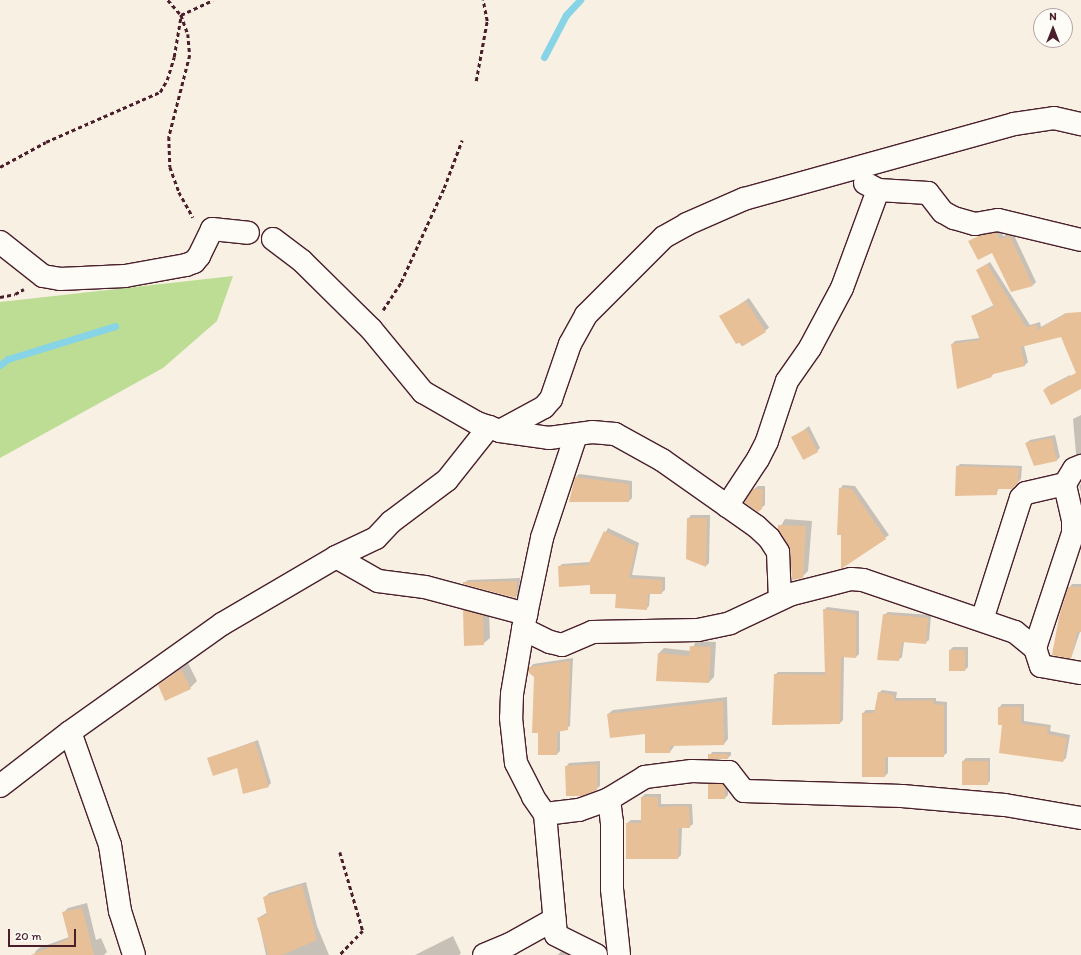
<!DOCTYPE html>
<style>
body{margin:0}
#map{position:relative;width:1081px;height:955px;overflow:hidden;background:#f9f0e4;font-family:Itim,sans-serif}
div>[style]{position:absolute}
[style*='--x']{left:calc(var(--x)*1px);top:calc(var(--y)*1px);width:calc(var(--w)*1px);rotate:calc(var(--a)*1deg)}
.green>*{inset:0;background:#bddd95}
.shadow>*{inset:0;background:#0003;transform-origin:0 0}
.stream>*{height:7px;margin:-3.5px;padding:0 3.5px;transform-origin:3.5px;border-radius:3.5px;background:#87d4e6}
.building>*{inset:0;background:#e8c098;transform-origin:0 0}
.path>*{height:2.5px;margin-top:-1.25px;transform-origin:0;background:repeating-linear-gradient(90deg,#4a1f2b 0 4px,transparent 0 7px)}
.roads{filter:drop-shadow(1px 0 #4a1f2b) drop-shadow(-1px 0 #4a1f2b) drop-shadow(0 1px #4a1f2b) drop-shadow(0 -1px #4a1f2b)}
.minor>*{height:22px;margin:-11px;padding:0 11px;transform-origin:11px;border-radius:11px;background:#fdfcf7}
span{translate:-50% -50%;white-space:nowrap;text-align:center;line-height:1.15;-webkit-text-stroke:3px #fdfcf7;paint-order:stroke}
.north{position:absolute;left:1033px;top:8px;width:40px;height:40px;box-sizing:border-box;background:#fdfcf7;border:1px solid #b5a4a5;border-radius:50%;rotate:0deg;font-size:11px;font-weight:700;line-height:16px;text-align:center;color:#4a1f2b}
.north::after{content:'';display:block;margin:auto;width:14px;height:18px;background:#4a1f2b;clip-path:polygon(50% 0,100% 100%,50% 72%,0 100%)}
.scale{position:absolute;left:8px;top:929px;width:68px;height:18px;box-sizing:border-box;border:2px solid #4a1f2b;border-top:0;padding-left:5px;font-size:12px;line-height:14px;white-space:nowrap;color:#4a1f2b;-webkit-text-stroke:3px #fdfcf7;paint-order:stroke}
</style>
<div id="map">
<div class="green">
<i style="clip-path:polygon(233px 276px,217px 321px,163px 368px,0 458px,0 302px)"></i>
</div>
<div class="shadow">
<i style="clip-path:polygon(1000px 230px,1003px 236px,1013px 233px,1036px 282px,1033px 285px,993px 252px,970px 242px,983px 233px)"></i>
<i style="clip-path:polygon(990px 262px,1030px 325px,1040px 322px,1041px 327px,1066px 313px,1074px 330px,1024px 346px,1028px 362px,1025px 365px,994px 373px,991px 377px,952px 344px,955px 341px,980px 338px,972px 316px,994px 305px,977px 270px)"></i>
<i style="left:749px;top:298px;width:36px;height:33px;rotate:56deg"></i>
<i style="clip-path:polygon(1070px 375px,1078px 388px,1044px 390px,1047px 387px)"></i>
<i style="clip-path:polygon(1081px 415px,1081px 454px,1076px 454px,1073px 419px)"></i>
<i style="clip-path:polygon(809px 426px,820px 448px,817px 451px,792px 439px)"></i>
<i style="clip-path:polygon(1055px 435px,1060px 457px,1057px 460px,1026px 443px,1030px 440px)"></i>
<i style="clip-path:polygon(960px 464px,1022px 466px,1021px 479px,1012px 488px,999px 488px,996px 494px,957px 467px)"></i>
<i style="clip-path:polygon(579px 474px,632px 481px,632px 498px,629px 501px,576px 477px)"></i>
<i style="clip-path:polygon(1081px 484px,1081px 492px,1079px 486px)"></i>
<i style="clip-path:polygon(843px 485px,855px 486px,889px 535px,842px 567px,840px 489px)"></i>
<i style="clip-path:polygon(758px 486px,765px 486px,765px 505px,761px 508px,754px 489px)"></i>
<i style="clip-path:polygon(691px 515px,710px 515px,709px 563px,706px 566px,688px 519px)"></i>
<i style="clip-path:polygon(785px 519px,812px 521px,808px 571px,802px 577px,779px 529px)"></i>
<i style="clip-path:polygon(608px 528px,639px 543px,632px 575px,665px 577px,665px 590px,661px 593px,650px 593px,649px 606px,646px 609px,559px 567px,562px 564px,590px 562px)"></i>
<i style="clip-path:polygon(520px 578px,519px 594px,515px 597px,464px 583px,468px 580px)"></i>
<i style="clip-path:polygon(1072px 584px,1081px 584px,1081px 629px,1071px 658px,1069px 588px)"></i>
<i style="clip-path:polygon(470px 604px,489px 609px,490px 638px,483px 644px,464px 610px)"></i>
<i style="clip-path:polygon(827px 607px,859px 611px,859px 654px,856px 657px,844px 656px,843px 720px,840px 723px,775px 675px,778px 672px,826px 672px,824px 610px)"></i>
<i style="clip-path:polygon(888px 612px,931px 615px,929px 640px,925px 643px,904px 642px,902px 657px,898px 660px,884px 615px)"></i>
<i style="clip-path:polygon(696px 641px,716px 642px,714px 677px,709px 682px,659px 653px,664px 648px,691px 651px)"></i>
<i style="clip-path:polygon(953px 647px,968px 647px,968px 667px,965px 670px,950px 670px,950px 650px)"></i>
<i style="clip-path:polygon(573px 658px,570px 726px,560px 731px,560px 751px,557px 754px,539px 732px,535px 677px,530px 668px,533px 664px)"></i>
<i style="clip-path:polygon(188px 663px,197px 681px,190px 688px,159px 685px)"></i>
<i style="clip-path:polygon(882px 690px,897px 692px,896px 698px,936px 698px,936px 701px,947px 702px,947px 753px,943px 756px,888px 756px,888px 773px,885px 776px,863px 713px,866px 710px,876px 710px,879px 693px)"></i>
<i style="clip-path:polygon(727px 697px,728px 739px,724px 744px,675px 745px,670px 752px,646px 733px,608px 714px,613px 710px)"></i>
<i style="clip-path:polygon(1002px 704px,1024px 704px,1024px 721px,1051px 725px,1050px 731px,1070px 735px,1066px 758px,1063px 761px,1004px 724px,999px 708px)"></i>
<i style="clip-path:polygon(258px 740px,271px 783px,268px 786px,238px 767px,208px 758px)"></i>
<i style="clip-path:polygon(712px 752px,731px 752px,731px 755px,728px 758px,709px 758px)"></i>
<i style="clip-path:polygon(966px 758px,990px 758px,990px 781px,987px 784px,963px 761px)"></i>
<i style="clip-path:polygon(600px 761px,600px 786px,596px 789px,566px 767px,569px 763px)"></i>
<i style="clip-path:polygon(712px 781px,726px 782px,728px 784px,728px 795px,725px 798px,709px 798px,709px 784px)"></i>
<i style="clip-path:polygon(645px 794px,661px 794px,661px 804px,692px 804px,693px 824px,689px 827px,682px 827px,681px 855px,678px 858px,627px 858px,627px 823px,631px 820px,642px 820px,642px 797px)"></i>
<i style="clip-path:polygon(306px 882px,317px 926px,329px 955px,266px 955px,258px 918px,268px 912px,265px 897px,269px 893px)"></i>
<i style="clip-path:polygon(87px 903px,96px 940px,101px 938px,107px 952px,104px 955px,36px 955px,35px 952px,39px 948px,69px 937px,63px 913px,68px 908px)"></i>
<i style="clip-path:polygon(453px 936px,461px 953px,459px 955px,415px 955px)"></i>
<i style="clip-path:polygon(567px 944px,588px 955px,558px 955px)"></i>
</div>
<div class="stream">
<i style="--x:544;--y:57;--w:47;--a:-62.4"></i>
<i style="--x:566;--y:15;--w:21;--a:-47"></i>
<i style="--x:0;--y:365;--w:10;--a:-37"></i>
<i style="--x:8;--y:359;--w:112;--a:-17.1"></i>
</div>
<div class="building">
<i style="clip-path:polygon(997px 233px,1000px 239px,1010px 236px,1033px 286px,1011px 292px,992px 253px,978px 260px,968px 241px,979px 236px)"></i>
<i style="clip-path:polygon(987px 264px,1026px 327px,1037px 325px,1038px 330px,1067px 313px,1081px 312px,1081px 389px,1051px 405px,1043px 390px,1076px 373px,1061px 337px,1021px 347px,1025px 366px,990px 375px,992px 377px,957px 389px,951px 344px,980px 340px,971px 316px,994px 307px,976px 270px)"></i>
<i style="clip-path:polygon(746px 301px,766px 332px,743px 346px,741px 342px,736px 344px,719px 316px)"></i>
<i style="left:806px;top:429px;width:26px;height:17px;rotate:62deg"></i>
<i style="clip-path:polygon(1052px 438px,1057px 461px,1034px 466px,1025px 443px)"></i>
<i style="clip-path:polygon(956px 466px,1019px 468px,1018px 483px,1012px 489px,997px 489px,997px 495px,955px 496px)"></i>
<i style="clip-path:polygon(575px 477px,629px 484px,629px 502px,569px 502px)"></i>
<i style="clip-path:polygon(839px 488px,852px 489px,886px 539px,841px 569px,841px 535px,837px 535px)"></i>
<i style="clip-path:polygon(753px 489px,763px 489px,762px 509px,758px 512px,744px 502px)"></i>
<i style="clip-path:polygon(687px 518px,707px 518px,706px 567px,686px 559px)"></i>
<i style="clip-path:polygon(778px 525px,806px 526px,803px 578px,792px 580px,790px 551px,778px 530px)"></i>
<i style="clip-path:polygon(604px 531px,636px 546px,629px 578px,662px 580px,662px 594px,648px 594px,647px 610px,615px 608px,616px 594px,590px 594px,590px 585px,559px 587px,558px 566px,588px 565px)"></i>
<i style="clip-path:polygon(517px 581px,516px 598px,463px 584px,463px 582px)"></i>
<i style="clip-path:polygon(1068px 587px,1081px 587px,1081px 632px,1077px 632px,1071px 659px,1052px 655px,1059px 617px)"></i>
<i style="clip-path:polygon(823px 609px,856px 614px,856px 658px,841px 657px,840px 724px,772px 725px,774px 674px,825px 675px)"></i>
<i style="clip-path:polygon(463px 610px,483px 615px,484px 645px,464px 646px)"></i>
<i style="clip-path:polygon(883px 614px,928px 618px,926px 644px,902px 642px,899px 661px,877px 660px)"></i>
<i style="clip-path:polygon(690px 646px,711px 647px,709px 683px,656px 681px,658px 653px,689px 656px)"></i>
<i style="left:949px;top:650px;width:16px;height:21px"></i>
<i style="clip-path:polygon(570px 661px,568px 730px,557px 732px,557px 755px,538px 755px,538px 733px,532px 733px,534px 677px,528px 672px,529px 667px)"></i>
<i style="clip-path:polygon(181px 669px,191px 689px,165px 701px,158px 685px)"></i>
<i style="clip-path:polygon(878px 692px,894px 695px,894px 701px,933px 700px,934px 704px,944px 705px,944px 757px,885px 757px,885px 777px,862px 777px,862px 713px,874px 713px)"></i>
<i style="clip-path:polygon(723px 701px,724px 745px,670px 746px,670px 753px,645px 753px,645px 734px,610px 738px,607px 714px)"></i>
<i style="clip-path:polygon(998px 707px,1021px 707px,1021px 724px,1048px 727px,1047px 734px,1067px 738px,1063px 762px,999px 753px,1002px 725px,998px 725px)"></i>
<i style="clip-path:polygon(255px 742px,269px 787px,243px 794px,237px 768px,213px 776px,207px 758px)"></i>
<i style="left:708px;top:754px;width:20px;height:5px"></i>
<i style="left:962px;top:761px;width:26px;height:24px"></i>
<i style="clip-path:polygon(597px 764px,597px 790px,582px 796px,566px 796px,565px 766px)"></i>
<i style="clip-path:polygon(708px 784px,723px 784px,725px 788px,725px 799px,708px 799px)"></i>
<i style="clip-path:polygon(641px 797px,658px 797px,658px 807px,689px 806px,690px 828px,679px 828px,678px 859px,626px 859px,626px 823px,641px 823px)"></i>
<i style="clip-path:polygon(302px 885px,317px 940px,282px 955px,268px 955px,257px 918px,267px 915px,263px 897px)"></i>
<i style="clip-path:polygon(82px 908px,94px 955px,31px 955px,69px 939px,62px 912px)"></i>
</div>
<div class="path">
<i style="--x:168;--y:0;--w:20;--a:49"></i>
<i style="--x:181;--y:15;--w:20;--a:70"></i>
<i style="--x:188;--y:34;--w:21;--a:85"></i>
<i style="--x:190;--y:55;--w:85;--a:104.4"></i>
<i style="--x:169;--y:137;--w:30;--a:88"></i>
<i style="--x:170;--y:167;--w:27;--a:70"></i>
<i style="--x:179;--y:192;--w:29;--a:61"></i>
<i style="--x:476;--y:81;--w:61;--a:-79.6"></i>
<i style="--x:487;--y:21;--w:21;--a:-101"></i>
<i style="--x:0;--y:167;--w:52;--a:-28.5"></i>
<i style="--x:46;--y:142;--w:124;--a:-23.7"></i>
<i style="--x:160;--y:92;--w:14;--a:-60"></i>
<i style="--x:167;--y:80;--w:24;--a:-73"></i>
<i style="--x:174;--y:57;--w:43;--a:-80.5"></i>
<i style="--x:181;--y:15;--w:35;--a:-25"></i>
<i style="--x:0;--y:297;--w:15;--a:-11"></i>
<i style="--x:15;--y:294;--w:10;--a:-29"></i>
<i style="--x:383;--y:310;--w:33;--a:-57"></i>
<i style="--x:401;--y:282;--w:103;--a:-65.4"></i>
<i style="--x:444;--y:188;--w:51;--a:-69.4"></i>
<i style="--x:340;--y:852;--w:82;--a:73.8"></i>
<i style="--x:363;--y:931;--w:33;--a:134"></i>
</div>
<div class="roads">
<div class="minor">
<i style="--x:865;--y:183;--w:15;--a:28"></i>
<i style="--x:878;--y:190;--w:50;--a:3.4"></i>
<i style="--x:928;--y:193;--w:24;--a:52"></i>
<i style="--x:943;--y:212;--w:13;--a:29"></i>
<i style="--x:954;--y:218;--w:22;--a:16"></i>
<i style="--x:975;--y:224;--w:23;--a:-10"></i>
<i style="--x:998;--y:220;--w:85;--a:13.5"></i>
<i style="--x:273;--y:239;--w:36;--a:37"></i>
<i style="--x:302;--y:261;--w:97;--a:44.6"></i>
<i style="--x:371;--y:329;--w:82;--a:50.5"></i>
<i style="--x:423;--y:392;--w:62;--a:29.9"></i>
<i style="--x:477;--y:423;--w:24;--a:19"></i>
<i style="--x:500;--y:431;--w:49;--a:8.1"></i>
<i style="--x:549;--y:438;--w:43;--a:-7.9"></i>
<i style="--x:592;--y:432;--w:23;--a:5"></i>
<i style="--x:615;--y:434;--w:54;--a:29"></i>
<i style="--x:662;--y:460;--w:115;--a:35.1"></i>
<i style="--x:756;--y:526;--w:18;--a:43"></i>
<i style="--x:769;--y:538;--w:17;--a:57"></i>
<i style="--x:778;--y:552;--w:47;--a:87.6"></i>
<i style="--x:0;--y:242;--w:55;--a:38.3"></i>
<i style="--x:43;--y:276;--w:17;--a:10"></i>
<i style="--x:60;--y:279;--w:65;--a:-2.6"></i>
<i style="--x:125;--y:276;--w:62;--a:-10.2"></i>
<i style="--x:186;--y:265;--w:9;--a:-21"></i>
<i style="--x:194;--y:262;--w:8;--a:-50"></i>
<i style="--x:199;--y:256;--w:30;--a:-64"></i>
<i style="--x:212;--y:229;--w:36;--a:6"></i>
<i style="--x:500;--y:431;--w:50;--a:-28.6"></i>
<i style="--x:544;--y:407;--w:11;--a:-49"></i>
<i style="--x:551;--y:399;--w:58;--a:-70.9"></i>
<i style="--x:570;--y:344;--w:33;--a:-61"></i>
<i style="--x:586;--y:315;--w:110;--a:-45"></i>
<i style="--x:664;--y:237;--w:26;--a:-29"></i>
<i style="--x:687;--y:224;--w:62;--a:-23.7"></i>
<i style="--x:744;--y:199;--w:280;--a:-15.5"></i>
<i style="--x:1014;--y:124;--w:40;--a:-8.5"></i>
<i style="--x:1054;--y:118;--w:28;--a:13"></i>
<i style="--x:576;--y:435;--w:108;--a:108.3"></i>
<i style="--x:542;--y:538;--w:93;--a:101.8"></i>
<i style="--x:523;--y:629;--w:66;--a:99.6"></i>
<i style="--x:512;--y:694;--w:24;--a:92"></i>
<i style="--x:511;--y:718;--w:45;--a:83.7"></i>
<i style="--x:516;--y:763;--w:38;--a:63"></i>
<i style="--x:533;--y:797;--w:21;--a:55"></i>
<i style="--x:545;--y:814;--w:121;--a:84.8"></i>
<i style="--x:556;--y:935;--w:45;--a:26.6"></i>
<i style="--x:727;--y:506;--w:56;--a:-56.6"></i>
<i style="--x:758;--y:459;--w:20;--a:-63"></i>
<i style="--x:767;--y:441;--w:63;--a:-71.6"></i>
<i style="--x:787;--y:381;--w:40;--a:-55.1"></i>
<i style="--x:810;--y:348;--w:68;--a:-61.9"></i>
<i style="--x:842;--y:288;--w:104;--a:-69.8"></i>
<i style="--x:336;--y:557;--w:48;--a:29.7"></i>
<i style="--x:378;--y:581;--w:47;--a:7.3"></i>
<i style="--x:425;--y:587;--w:105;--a:15"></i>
<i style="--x:982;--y:620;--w:128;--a:-72.3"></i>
<i style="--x:1021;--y:498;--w:7;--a:-45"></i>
<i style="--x:1026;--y:493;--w:40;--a:-13"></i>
<i style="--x:523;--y:629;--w:30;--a:26"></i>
<i style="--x:550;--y:642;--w:12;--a:14"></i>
<i style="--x:562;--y:645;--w:33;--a:-23"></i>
<i style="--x:592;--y:632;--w:106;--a:-1.1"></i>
<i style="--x:698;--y:630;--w:33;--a:-12"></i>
<i style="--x:730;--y:623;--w:68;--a:-25.1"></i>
<i style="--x:792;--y:594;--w:61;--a:-14.3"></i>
<i style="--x:851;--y:579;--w:12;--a:5"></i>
<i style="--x:863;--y:580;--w:161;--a:18.9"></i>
<i style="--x:1015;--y:632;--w:26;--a:39"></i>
<i style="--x:1035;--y:648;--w:19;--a:72"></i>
<i style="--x:1041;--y:666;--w:41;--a:9.9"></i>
<i style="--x:1035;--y:648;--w:121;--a:-71.7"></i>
<i style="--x:1073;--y:533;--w:13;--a:-90"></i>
<i style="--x:1073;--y:520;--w:37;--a:-103"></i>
<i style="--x:1065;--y:484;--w:17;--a:-59"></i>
<i style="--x:1074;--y:469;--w:8;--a:-23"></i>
<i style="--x:70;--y:732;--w:120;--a:70.5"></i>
<i style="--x:110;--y:845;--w:67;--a:81.4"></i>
<i style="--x:120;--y:911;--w:46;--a:72.3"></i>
<i style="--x:0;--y:786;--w:88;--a:-37.6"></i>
<i style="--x:70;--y:732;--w:186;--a:-35.4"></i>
<i style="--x:222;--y:624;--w:132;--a:-30.4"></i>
<i style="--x:336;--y:557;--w:44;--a:-25.4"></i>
<i style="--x:376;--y:538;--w:22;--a:-47"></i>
<i style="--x:391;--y:522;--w:70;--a:-36.9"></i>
<i style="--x:447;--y:480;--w:68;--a:-51.6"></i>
<i style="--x:609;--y:799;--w:23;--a:83"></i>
<i style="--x:612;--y:822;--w:67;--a:90"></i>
<i style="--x:612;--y:889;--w:66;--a:83.9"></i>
<i style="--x:545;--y:814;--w:34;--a:-7"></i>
<i style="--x:579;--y:810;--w:32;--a:-20"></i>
<i style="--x:609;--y:799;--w:42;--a:-31.4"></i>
<i style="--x:645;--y:777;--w:47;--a:-7.3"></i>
<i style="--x:692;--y:771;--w:37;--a:2"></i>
<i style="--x:729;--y:772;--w:24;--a:52"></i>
<i style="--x:744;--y:791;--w:158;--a:1.8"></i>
<i style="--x:902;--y:796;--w:103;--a:5"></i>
<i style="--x:1005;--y:805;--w:77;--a:9.7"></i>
<i style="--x:484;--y:955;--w:28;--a:-23"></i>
<i style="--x:510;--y:944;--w:51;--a:-29.1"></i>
</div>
</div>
<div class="north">N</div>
<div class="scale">20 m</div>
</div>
